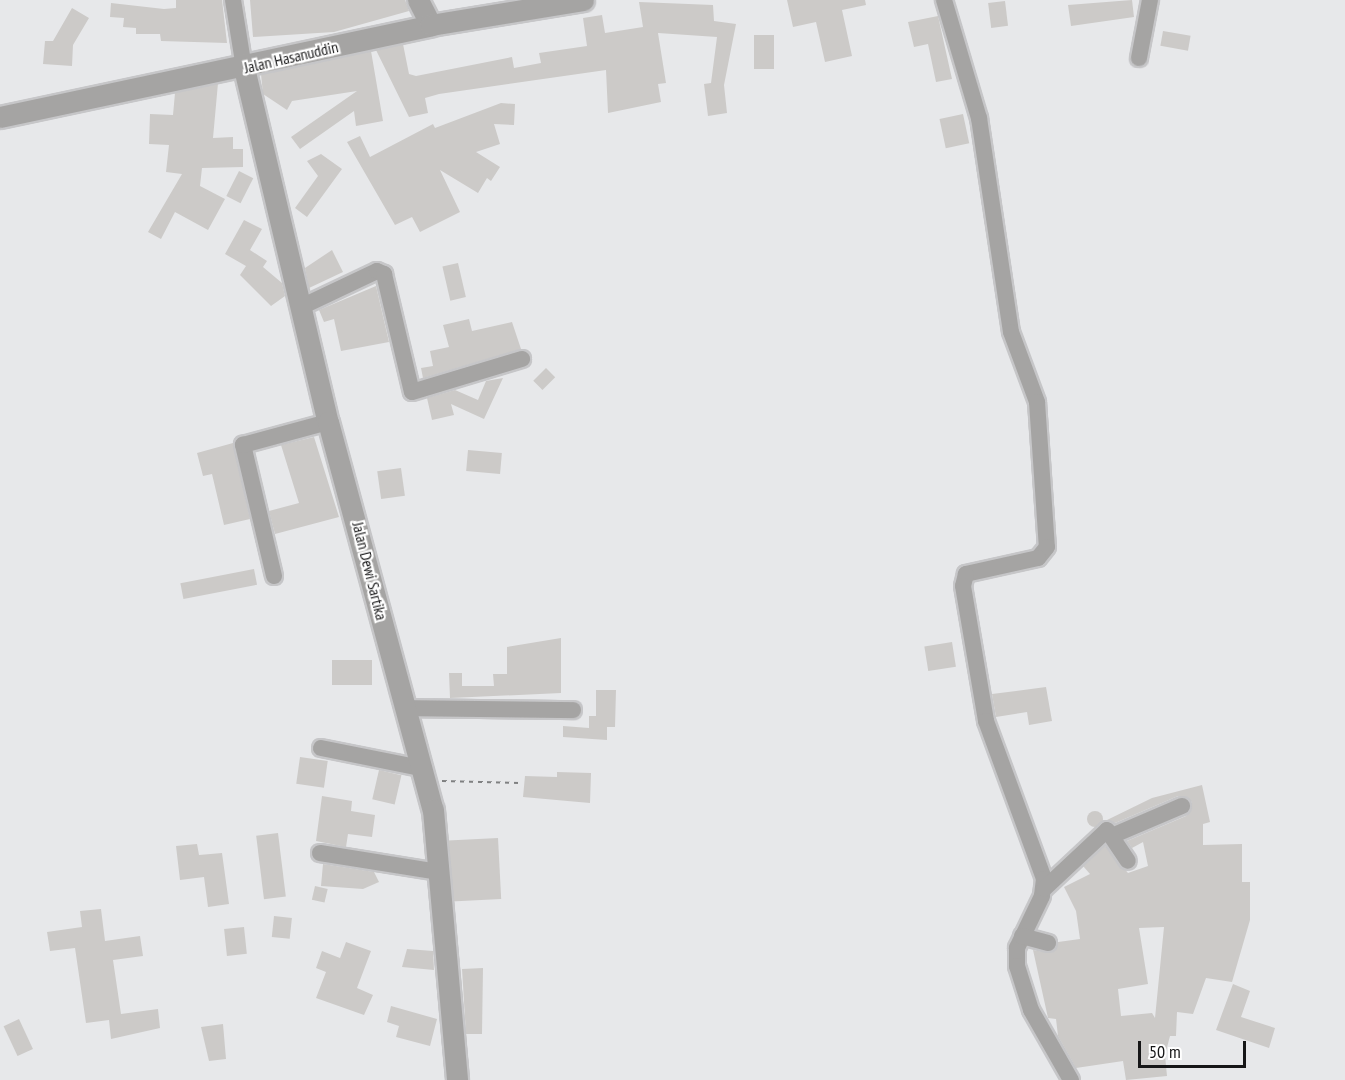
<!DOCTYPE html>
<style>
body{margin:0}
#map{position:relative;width:1345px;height:1080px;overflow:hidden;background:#e7e8ea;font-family:"PT Sans Narrow",sans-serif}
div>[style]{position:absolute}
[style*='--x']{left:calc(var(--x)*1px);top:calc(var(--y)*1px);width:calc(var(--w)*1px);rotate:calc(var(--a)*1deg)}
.building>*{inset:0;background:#cccac8;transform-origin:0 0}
.round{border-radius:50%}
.path>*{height:2px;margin-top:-1px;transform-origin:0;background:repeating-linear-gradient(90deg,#7f8081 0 4.5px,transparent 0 9px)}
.roads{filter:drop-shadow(2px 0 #c6c6c8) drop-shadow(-2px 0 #c6c6c8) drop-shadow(0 2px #c6c6c8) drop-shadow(0 -2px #c6c6c8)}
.minor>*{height:16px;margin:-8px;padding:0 8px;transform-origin:8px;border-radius:8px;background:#a5a4a3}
.tertiary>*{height:21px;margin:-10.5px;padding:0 10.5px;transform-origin:10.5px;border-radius:10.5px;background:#a5a4a3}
span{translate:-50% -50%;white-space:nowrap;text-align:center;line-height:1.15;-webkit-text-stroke:4.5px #fff;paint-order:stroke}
.street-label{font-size:16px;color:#161617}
.scale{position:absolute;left:1138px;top:1041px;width:108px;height:27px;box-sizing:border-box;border:3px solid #161617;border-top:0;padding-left:8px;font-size:18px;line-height:21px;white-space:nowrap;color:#161617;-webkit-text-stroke:4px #fff;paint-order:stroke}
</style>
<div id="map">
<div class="building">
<i style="clip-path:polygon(176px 0,222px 0,227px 43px,161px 41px,160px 34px,136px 34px,136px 28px,123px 27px,124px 18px,110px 17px,111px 3px,164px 9px,176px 8px)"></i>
<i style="clip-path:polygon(250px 0,405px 0,409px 11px,334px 32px,253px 37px)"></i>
<i style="clip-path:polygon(787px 0,865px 0,866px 5px,842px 10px,852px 56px,825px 62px,816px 22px,793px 27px)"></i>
<i style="clip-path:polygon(1132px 0,1134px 17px,1071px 26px,1068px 5px)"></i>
<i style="left:1005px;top:1px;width:25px;height:17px;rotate:83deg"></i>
<i style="clip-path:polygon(639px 2px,713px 5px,714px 21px,736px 24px,724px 85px,727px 113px,708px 116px,704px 84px,711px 83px,717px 37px,658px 33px,666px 83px,658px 84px,661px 102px,608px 113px,606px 70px,439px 94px,425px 98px,428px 113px,409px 117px,376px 50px,403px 44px,409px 74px,416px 76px,512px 57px,514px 68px,541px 63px,539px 53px,587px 46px,583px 18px,602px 15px,605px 33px,643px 27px)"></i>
<i style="clip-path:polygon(72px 8px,89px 18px,73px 45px,72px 66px,43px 64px,45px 41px,53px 41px)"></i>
<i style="clip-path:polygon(938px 16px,952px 79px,936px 82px,928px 44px,914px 47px,908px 22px)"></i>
<i style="left:1163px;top:31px;width:28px;height:15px;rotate:10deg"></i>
<i style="left:754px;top:35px;width:20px;height:34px"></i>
<i style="clip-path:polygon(371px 51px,383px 121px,356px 126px,354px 111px,300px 149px,291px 137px,357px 91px,292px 101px,287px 110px,263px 94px,261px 74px)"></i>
<i style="clip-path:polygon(218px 83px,213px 138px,233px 137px,233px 149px,243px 149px,243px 167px,202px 168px,200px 186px,225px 199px,208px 230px,175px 212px,161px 239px,148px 232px,182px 174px,166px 172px,169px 145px,149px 144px,150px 114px,173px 115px,175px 93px)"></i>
<i style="clip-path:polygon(501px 103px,515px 104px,514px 125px,494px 124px,500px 144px,476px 152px,500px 167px,491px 181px,487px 178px,478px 193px,440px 170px,460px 212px,420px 232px,412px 217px,395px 225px,347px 142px,360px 136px,370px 157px,433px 124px,435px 128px)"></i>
<i style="left:963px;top:114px;width:30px;height:24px;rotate:78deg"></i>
<i style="clip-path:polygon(321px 154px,342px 169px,307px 217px,295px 208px,318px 176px,307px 161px)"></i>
<i style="left:239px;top:171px;width:16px;height:28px;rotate:27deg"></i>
<i style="clip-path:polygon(244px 220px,262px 229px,250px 250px,267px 261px,263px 267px,282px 283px,285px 296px,271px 306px,240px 275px,246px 266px,225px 254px)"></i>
<i style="clip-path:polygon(332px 250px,343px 272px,309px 288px,305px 268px)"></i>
<i style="left:458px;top:263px;width:35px;height:16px;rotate:77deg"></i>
<i style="clip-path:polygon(376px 286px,389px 342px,341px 351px,334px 319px,324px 322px,319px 310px)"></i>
<i style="clip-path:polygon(469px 319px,472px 331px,512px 322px,521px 349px,423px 378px,421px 368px,433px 366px,430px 351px,449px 347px,443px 325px)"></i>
<i style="left:546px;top:368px;width:13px;height:18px;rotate:45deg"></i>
<i style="clip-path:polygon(503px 378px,484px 419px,451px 404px,454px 415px,432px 420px,427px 398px,455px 390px,478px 400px,486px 381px)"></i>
<i style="clip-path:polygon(314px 437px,339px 517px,275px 534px,269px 511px,299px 503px,281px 445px)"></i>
<i style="clip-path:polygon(233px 443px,250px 519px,224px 525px,212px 474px,203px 476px,197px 453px)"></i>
<i style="left:468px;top:450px;width:34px;height:21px;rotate:5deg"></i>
<i style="left:401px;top:468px;width:28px;height:24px;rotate:82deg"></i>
<i style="left:254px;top:569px;width:16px;height:75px;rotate:79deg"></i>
<i style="clip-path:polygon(561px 638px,561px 693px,450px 698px,449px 673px,462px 673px,462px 686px,494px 686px,493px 674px,507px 674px,507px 647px)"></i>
<i style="left:952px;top:642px;width:25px;height:28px;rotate:81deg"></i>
<i style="left:372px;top:660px;width:25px;height:40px;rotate:90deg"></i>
<i style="clip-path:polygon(1046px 687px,1052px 721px,1029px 725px,1027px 712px,996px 717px,992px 694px)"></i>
<i style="clip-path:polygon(596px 690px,616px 690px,615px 727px,607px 727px,607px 740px,563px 737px,563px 726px,589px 728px,589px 716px,596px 716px)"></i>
<i style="left:300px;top:757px;width:28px;height:27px;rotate:8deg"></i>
<i style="left:379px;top:770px;width:23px;height:30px;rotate:13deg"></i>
<i style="clip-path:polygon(557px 772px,591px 773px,590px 803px,523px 797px,525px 776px,557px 777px)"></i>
<i style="clip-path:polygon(evenodd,1202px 785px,1210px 822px,1203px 824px,1203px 845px,1242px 844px,1242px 882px,1250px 882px,1250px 920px,1232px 982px,1206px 978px,1193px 1014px,1177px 1012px,1176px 1036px,1170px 1036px,1165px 1055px,1167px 1076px,1126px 1080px,1123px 1061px,1076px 1068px,1058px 1036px,1056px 1019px,1048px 1018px,1033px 950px,1050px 953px,1058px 942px,1080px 939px,1076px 911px,1064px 887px,1090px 874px,1083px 866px,1105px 846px,1128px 873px,1148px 866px,1143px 842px,1132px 848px,1127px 841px,1186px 816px,1192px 802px,1178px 796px,1115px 823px,1107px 820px,1152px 798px,1202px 785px,1164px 927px,1155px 1018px,1152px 1013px,1121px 1016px,1118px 989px,1148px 984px,1139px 928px,1164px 927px)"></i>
<i style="clip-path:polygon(322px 796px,352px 801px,351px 811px,375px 815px,372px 837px,348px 834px,346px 847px,316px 841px)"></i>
<i class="round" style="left:1087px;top:811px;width:16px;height:16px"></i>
<i style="left:278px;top:833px;width:64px;height:22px;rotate:83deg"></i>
<i style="left:498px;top:838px;width:61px;height:50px;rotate:87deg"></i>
<i style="clip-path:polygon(197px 844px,199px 855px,222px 853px,229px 904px,208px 907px,204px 877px,180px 880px,176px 846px)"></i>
<i style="clip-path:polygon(323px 864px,374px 872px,379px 882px,363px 889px,321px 886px)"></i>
<i style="left:315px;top:886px;width:13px;height:14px;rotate:13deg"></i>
<i style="clip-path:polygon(101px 909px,105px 941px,140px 936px,143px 956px,113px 960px,121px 1014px,158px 1009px,160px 1028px,111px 1039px,109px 1020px,86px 1023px,75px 948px,50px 951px,47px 932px,82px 927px,80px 911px)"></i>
<i style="left:274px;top:916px;width:18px;height:21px;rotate:6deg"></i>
<i style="left:244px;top:927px;width:27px;height:20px;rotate:84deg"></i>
<i style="clip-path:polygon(346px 942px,371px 951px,357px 988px,373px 995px,364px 1015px,316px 998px,326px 972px,316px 968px,322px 951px,340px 958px)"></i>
<i style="clip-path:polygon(407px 949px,433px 951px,434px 970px,402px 967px)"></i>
<i style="clip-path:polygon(483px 968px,482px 1034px,466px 1034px,462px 969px)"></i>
<i style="clip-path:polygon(1233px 984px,1250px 991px,1241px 1017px,1275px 1028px,1269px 1048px,1216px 1030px)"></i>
<i style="clip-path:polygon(391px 1006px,437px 1019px,430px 1046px,396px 1037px,399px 1026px,387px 1022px)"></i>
<i style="left:19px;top:1019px;width:33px;height:17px;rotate:65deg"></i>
<i style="clip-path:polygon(223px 1024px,226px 1059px,209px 1061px,201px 1027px)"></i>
</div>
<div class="path">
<i style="--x:442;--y:781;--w:78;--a:1.5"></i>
</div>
<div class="roads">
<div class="minor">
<i style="--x:233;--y:0;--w:69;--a:80.8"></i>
<i style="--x:944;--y:0;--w:123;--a:73.5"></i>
<i style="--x:979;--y:118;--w:216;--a:81.5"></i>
<i style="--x:1011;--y:332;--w:75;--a:69.6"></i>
<i style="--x:1037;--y:402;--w:145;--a:86.1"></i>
<i style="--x:1047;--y:547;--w:14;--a:129"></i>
<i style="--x:1038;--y:558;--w:74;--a:167.5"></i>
<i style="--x:966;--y:574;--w:12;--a:104"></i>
<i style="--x:963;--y:586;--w:137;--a:80.3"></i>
<i style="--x:986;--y:721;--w:168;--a:69.8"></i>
<i style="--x:1044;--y:879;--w:17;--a:97"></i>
<i style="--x:1042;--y:896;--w:58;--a:115.7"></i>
<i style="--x:1017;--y:948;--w:18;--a:90"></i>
<i style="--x:1017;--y:966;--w:46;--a:72.3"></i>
<i style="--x:1031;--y:1010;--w:81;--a:60.3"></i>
<i style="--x:1139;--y:58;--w:59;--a:-79.3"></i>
<i style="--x:301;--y:307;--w:84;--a:-25.3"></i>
<i style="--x:377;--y:271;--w:8;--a:23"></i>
<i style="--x:384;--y:274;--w:121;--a:76.7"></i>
<i style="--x:412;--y:392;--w:115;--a:-16.7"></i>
<i style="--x:274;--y:576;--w:135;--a:-103.3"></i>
<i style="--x:243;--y:445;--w:88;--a:-15.1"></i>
<i style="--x:405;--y:708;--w:168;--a:0.7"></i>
<i style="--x:321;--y:748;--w:101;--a:11.4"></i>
<i style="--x:1114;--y:835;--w:74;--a:-23.1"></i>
<i style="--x:320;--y:853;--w:121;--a:9.1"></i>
<i style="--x:1044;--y:889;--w:86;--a:-43.1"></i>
<i style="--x:1107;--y:830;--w:37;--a:56"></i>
<i style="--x:1022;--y:936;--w:27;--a:15"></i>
</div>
<div class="tertiary">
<i style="--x:418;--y:0;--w:28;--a:63"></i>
<i style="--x:244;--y:68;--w:364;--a:76.7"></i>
<i style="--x:328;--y:422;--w:402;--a:74.9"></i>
<i style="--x:433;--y:810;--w:271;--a:84.9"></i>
<i style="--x:0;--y:117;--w:441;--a:-12"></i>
<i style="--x:431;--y:25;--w:154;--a:-9.3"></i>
</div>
</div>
<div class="street-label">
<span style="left:291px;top:57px;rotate:-13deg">Jalan Hasanuddin</span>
<span style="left:370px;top:571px;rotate:76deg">Jalan Dewi Sartika</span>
</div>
<div class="scale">50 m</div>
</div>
